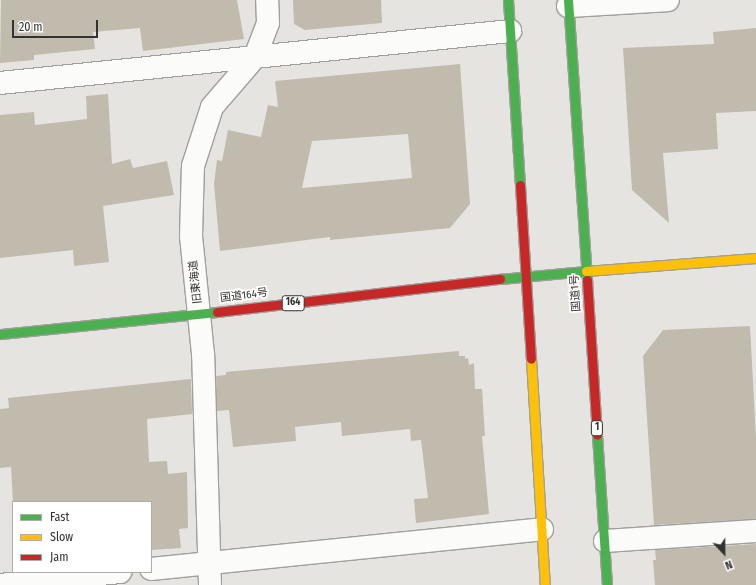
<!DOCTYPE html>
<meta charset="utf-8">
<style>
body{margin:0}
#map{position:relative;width:756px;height:585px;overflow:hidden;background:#e5e4e1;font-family:"Fira Sans Condensed","Noto Sans JP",sans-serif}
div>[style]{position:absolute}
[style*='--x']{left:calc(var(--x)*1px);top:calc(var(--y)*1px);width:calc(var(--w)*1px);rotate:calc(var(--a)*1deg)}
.building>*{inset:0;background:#c0bbad}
.roads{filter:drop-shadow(1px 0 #a09f9d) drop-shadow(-1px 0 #a09f9d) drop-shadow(0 1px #a09f9d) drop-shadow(0 -1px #a09f9d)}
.street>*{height:22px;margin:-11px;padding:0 11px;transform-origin:11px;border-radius:11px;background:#fbfbfa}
.fast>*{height:9px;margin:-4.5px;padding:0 4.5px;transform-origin:4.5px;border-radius:4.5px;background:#4caf50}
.slow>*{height:9px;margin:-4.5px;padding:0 4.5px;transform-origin:4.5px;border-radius:4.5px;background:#ffc107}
.jam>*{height:9px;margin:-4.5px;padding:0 4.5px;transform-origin:4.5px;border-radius:4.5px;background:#c62828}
span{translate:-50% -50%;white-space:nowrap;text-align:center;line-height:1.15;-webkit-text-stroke:3.5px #fff;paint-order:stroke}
.shield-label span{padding:1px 3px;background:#fff;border:1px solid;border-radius:3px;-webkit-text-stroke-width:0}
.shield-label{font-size:10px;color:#333230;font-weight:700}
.street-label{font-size:11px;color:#333230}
.legend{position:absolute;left:12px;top:501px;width:140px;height:72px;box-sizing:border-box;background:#fff;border:1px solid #adadac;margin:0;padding:5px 7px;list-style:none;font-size:12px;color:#333230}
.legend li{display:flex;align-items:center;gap:8px;height:20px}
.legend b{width:20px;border:1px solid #adadac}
.north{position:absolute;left:704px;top:533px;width:40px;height:40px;-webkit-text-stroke:3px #fff;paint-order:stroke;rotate:158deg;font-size:11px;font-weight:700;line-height:16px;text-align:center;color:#333230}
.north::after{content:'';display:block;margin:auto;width:14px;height:18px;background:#333230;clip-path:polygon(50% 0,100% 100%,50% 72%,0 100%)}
.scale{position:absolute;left:12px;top:20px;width:86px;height:18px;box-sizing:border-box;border:2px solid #333230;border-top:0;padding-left:5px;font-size:12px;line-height:14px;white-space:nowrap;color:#333230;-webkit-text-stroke:3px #fff;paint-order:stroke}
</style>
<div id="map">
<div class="building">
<i style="clip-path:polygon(1px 0,237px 0,244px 39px,143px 51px,140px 28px,93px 32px,95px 49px,34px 55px,34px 60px,0 63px)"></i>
<i style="clip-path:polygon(293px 0,381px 0,382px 23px,305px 30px,294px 24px)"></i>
<i style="clip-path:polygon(756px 28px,756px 111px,716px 113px,718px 149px,663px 153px,669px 223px,632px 190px,623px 48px,714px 44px,713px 32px)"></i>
<i style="clip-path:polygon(evenodd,460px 64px,470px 204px,450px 228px,330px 240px,330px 237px,220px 251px,214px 184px,217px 160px,222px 161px,228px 130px,261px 137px,268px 105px,278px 107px,275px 81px,460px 64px,408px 134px,412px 178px,302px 188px,312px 141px,408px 134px)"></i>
<i style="clip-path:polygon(108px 94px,112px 164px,130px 159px,133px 168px,167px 161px,174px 195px,103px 206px,109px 262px,74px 266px,73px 250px,0 258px,0 115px,34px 112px,35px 125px,87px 119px,86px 96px)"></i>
<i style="clip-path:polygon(750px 326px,756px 438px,756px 519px,654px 525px,643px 356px,663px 330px)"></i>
<i style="clip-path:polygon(459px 351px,459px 356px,465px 356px,465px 359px,468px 358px,469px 365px,474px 363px,475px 389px,482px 389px,485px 436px,482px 436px,489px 514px,416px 523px,414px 499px,428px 498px,421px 440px,411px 441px,410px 429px,342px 436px,341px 422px,295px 427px,296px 441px,233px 447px,229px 410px,217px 411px,216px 376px,226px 375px,226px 372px)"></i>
<i style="clip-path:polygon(191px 379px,192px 414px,147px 419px,149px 462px,167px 461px,168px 474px,187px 472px,188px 528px,179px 529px,181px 548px,151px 550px,151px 502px,13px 502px,11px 467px,0 468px,0 409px,9px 408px,8px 398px)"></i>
<i style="clip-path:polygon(756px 544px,756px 585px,655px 585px,653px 560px,656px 560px,655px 550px)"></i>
</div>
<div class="roads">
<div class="street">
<i style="--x:568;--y:6;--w:100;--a:-3.4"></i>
<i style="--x:0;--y:83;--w:513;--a:-5.82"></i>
<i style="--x:605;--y:541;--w:151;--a:-3.8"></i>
<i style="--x:151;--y:569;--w:393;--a:-5.8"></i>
<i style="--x:0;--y:585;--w:121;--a:-6.2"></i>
<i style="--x:210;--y:585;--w:231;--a:-91.7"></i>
<i style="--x:203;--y:354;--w:119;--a:-95.8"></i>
<i style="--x:191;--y:236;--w:70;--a:-88.4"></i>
<i style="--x:193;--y:166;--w:62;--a:-72.1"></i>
<i style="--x:212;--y:107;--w:66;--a:-49.3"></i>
<i style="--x:255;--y:57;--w:36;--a:-69"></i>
<i style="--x:268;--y:23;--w:23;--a:-92"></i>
</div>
<div class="fast">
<i style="--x:508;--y:0;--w:185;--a:86.3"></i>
<i style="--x:568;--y:0;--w:281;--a:86.1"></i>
<i style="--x:500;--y:279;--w:86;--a:-5.3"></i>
<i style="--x:0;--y:334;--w:218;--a:-5.8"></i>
<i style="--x:597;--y:435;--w:150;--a:86.2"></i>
</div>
<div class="slow">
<i style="--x:586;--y:271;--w:170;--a:-4.4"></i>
<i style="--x:531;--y:359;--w:226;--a:86.5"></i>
</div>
<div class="jam">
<i style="--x:520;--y:185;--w:174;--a:86.4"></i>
<i style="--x:587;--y:280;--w:155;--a:86.3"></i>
<i style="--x:217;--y:312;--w:285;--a:-6.7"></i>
</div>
</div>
<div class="shield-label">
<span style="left:293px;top:303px">164</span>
<span style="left:597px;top:428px">1</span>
</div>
<div class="street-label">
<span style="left:196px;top:282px;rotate:-96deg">旧東海道</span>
<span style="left:576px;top:293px;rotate:-94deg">国道1号</span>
<span style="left:244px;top:296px;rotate:-7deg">国道164号</span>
</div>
<ul class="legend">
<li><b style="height:5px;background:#4caf50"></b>Fast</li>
<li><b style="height:5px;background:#ffc107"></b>Slow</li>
<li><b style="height:5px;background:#c62828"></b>Jam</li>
</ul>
<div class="north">N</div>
<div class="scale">20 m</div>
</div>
